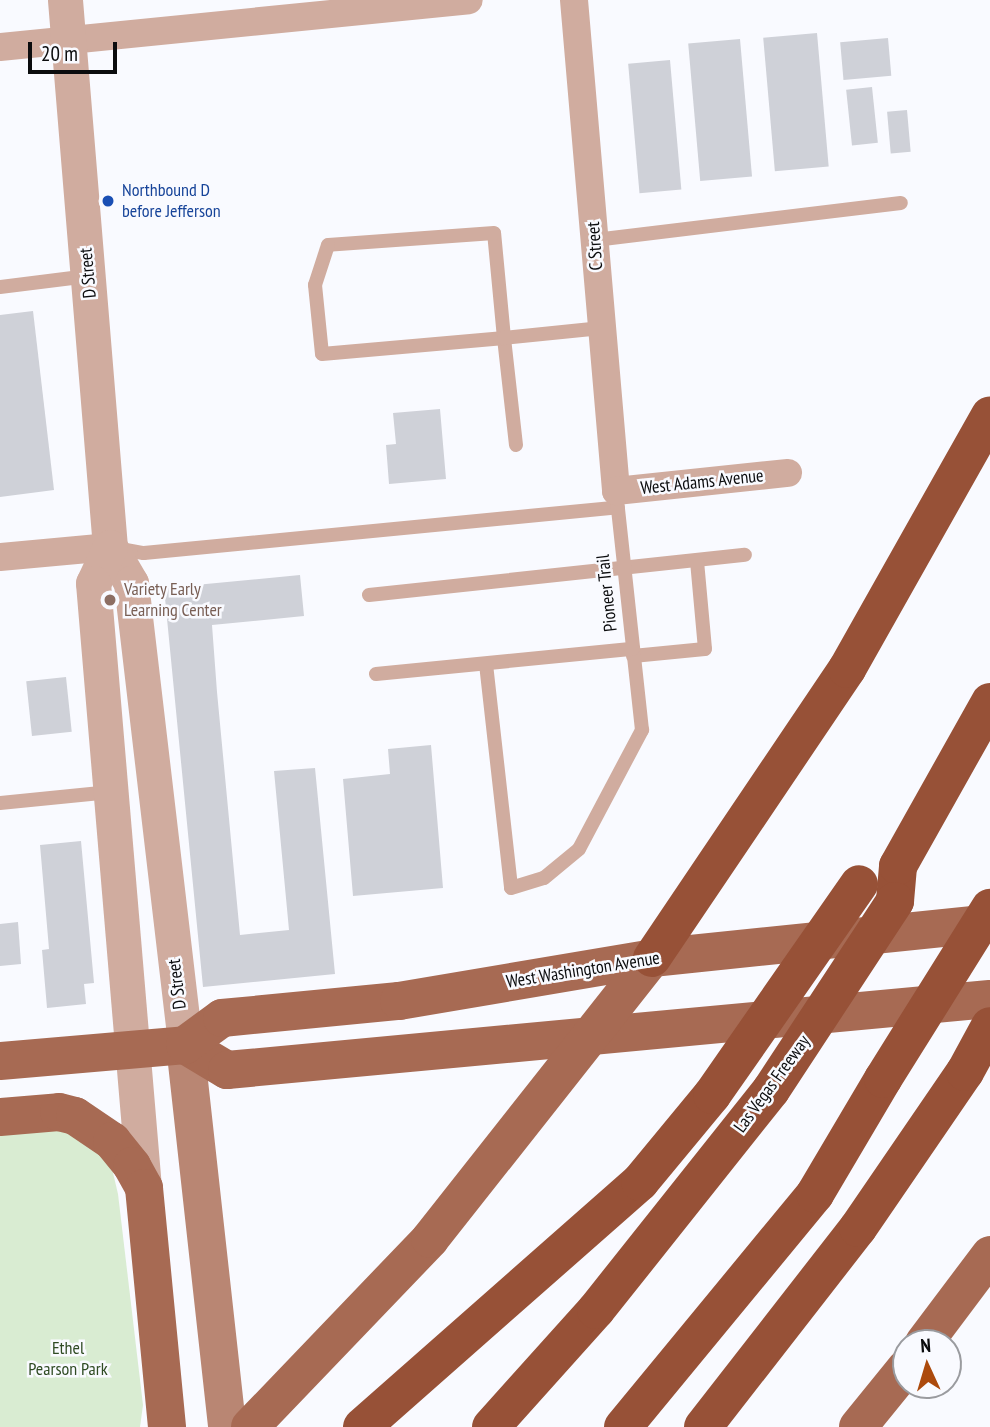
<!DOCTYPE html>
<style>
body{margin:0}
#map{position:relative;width:990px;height:1427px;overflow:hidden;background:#f9faff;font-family:"PT Sans Narrow",sans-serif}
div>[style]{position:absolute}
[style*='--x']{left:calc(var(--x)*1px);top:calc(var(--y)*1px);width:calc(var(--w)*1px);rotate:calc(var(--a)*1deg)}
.green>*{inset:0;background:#d9ecd2}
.building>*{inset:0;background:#cfd1d8;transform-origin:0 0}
.service>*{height:14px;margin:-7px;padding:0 7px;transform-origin:7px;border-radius:7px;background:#d0ac9f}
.minor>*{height:28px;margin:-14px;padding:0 14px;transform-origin:14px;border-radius:14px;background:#d0ac9f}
.tertiary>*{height:35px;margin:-17.5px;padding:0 17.5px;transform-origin:17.5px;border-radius:17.5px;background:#d0ac9f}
.secondary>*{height:38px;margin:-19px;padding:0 19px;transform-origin:19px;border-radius:19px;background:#b98673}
.primary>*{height:38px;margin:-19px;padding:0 19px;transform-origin:19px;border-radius:19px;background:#a76a53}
.motorway>*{height:38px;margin:-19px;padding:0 19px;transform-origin:19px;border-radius:19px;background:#975137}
.motorway-bridge>*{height:38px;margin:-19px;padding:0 19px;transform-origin:19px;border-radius:19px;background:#975137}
.dots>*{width:19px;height:19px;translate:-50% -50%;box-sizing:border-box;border:4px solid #f9faff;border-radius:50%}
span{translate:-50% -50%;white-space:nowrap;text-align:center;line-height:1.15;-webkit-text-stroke:5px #f9faff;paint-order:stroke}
.transit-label{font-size:18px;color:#164399}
.left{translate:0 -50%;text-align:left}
.street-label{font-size:18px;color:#0b0c0e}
.education-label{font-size:18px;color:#785e54}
.park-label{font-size:18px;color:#2f4b23}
.north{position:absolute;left:892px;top:1329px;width:70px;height:70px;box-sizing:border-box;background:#f9faff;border:2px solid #9a9b9f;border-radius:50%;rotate:356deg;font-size:19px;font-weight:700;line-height:28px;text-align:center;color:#0b0c0e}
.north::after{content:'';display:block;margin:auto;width:24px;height:32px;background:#ac4a0d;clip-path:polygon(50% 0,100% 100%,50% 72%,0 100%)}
.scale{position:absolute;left:28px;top:42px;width:89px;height:32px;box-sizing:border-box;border:4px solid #0b0c0e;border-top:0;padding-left:9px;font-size:21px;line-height:24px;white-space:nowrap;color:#0b0c0e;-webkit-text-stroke:5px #f9faff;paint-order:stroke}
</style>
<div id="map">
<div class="green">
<i style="clip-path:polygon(0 1127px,84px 1129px,110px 1160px,118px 1194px,143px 1405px,140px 1427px,0 1427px)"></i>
</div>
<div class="building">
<i style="left:817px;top:33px;width:134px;height:54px;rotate:85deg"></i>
<i style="left:888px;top:38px;width:38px;height:48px;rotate:85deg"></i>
<i style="left:740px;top:39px;width:138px;height:52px;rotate:85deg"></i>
<i style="left:670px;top:60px;width:130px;height:42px;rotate:85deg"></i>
<i style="left:872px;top:87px;width:56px;height:26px;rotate:84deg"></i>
<i style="left:907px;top:110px;width:42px;height:20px;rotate:85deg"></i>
<i style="clip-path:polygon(33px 311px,54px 490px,0 497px,0 315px)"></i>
<i style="clip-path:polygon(440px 409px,446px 479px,389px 484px,386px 445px,396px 444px,393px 413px)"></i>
<i style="clip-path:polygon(300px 575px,304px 616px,212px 625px,217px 692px,240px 935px,289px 930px,274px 771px,315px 768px,335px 974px,203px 987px,164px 588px)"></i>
<i style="left:66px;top:677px;width:55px;height:40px;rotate:84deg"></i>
<i style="clip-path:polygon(431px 745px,443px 888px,353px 896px,343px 779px,390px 774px,388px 749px)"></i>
<i style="clip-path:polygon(81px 841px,94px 983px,84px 984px,86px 1004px,47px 1008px,42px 950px,49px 949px,40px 845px)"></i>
<i style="clip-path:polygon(18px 922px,21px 964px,0 966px,0 924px)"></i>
</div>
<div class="service">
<i style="--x:595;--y:240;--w:308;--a:-6.9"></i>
<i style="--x:0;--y:287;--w:89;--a:-7.1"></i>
<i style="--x:516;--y:445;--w:108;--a:-96.4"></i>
<i style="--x:504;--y:338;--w:105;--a:-95.4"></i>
<i style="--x:494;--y:233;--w:166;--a:175.9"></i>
<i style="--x:328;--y:245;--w:42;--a:108"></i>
<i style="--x:315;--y:285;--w:69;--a:84.2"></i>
<i style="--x:322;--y:354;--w:183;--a:-5"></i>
<i style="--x:504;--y:338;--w:98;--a:-5.9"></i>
<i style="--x:115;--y:548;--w:29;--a:10"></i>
<i style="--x:144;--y:553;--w:476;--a:-5.5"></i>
<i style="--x:369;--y:595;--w:378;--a:-6.1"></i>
<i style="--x:633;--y:656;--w:72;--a:-5.6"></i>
<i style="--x:705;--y:649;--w:88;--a:-95.2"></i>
<i style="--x:486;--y:664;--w:225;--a:83.6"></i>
<i style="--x:511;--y:888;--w:34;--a:-17"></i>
<i style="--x:544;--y:878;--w:45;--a:-39.6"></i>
<i style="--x:579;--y:849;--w:135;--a:-62.1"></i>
<i style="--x:642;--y:730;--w:240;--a:-96.2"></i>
<i style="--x:376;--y:674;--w:258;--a:-5.6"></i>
<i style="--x:0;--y:803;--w:111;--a:-5.7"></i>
</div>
<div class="minor">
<i style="--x:574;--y:0;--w:493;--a:85.1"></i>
<i style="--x:616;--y:491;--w:173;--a:-6"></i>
<i style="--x:0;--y:47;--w:471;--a:-5.7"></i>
<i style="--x:0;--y:557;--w:110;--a:-5.2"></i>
</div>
<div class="tertiary">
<i style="--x:65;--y:0;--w:549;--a:85.3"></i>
<i style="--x:110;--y:547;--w:42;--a:59.7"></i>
<i style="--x:131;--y:583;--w:465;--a:83.3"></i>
<i style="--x:110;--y:547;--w:40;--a:115"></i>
<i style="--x:93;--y:583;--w:607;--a:85.18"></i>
</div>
<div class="secondary">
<i style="--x:185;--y:1045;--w:384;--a:83.7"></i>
</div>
<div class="primary">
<i style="--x:185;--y:1045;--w:49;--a:30.8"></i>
<i style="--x:227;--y:1070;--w:766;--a:-5.32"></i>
<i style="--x:0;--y:1061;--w:186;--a:-4.9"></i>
<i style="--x:185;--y:1045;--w:46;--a:-36.1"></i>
<i style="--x:222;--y:1018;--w:178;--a:-5.5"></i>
<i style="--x:399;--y:1001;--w:257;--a:-9.6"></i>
<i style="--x:652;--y:958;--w:340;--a:-5.9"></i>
<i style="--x:0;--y:1117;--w:59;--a:-4.8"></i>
<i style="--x:59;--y:1112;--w:16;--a:14"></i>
<i style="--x:75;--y:1116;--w:45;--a:34"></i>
<i style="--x:112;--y:1141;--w:32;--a:51"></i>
<i style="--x:132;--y:1166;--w:25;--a:61"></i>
<i style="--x:144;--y:1188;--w:240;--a:84.5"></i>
<i style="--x:924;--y:1343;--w:110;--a:-53.1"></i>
<i style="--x:250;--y:1427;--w:260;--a:-46.2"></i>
<i style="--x:430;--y:1239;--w:358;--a:-51.7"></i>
<i style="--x:858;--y:1427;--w:76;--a:-50.9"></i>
</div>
<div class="motorway">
<i style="--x:895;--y:901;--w:35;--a:-85"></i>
<i style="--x:898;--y:866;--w:188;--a:-60.7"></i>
<i style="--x:652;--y:958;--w:349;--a:-56"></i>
<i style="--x:847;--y:669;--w:291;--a:-60.6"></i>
<i style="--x:362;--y:1427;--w:371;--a:-41.4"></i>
<i style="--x:640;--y:1182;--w:113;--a:-50.4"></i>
<i style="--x:491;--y:1427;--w:157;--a:-48.1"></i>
<i style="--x:596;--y:1310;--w:281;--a:-51.5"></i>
<i style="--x:623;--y:1427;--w:302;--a:-50.5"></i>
<i style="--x:815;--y:1194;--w:134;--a:-59.4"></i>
<i style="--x:703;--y:1427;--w:252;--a:-52.1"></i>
<i style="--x:858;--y:1228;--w:189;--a:-55.6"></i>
<i style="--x:965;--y:1072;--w:52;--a:-61.5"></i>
</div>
<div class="motorway-bridge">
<i style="--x:883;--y:1079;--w:202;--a:-58"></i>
<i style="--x:771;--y:1090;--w:226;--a:-56.7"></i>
<i style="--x:712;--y:1095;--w:257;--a:-55.1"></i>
</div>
<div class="dots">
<i style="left:108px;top:201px;background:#1a4fb4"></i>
<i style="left:110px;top:600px;background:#8d6e63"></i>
</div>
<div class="transit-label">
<span class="left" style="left:122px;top:201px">Northbound D<br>before Jefferson</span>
</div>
<div class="street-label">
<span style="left:595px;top:246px;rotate:-94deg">C Street</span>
<span style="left:88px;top:273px;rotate:-95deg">D Street</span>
<span style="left:702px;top:482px;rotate:-6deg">West Adams Avenue</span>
<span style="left:607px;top:593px;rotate:-96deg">Pioneer Trail</span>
<span style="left:583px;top:970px;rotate:-9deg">West Washington Avenue</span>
<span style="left:177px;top:984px;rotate:-97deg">D Street</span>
<span style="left:772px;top:1084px;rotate:-54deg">Las Vegas Freeway</span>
</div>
<div class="education-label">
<span class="left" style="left:124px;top:600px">Variety Early<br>Learning Center</span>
</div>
<div class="park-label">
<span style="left:68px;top:1359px">Ethel<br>Pearson Park</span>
</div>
<div class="north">N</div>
<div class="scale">20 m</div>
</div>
